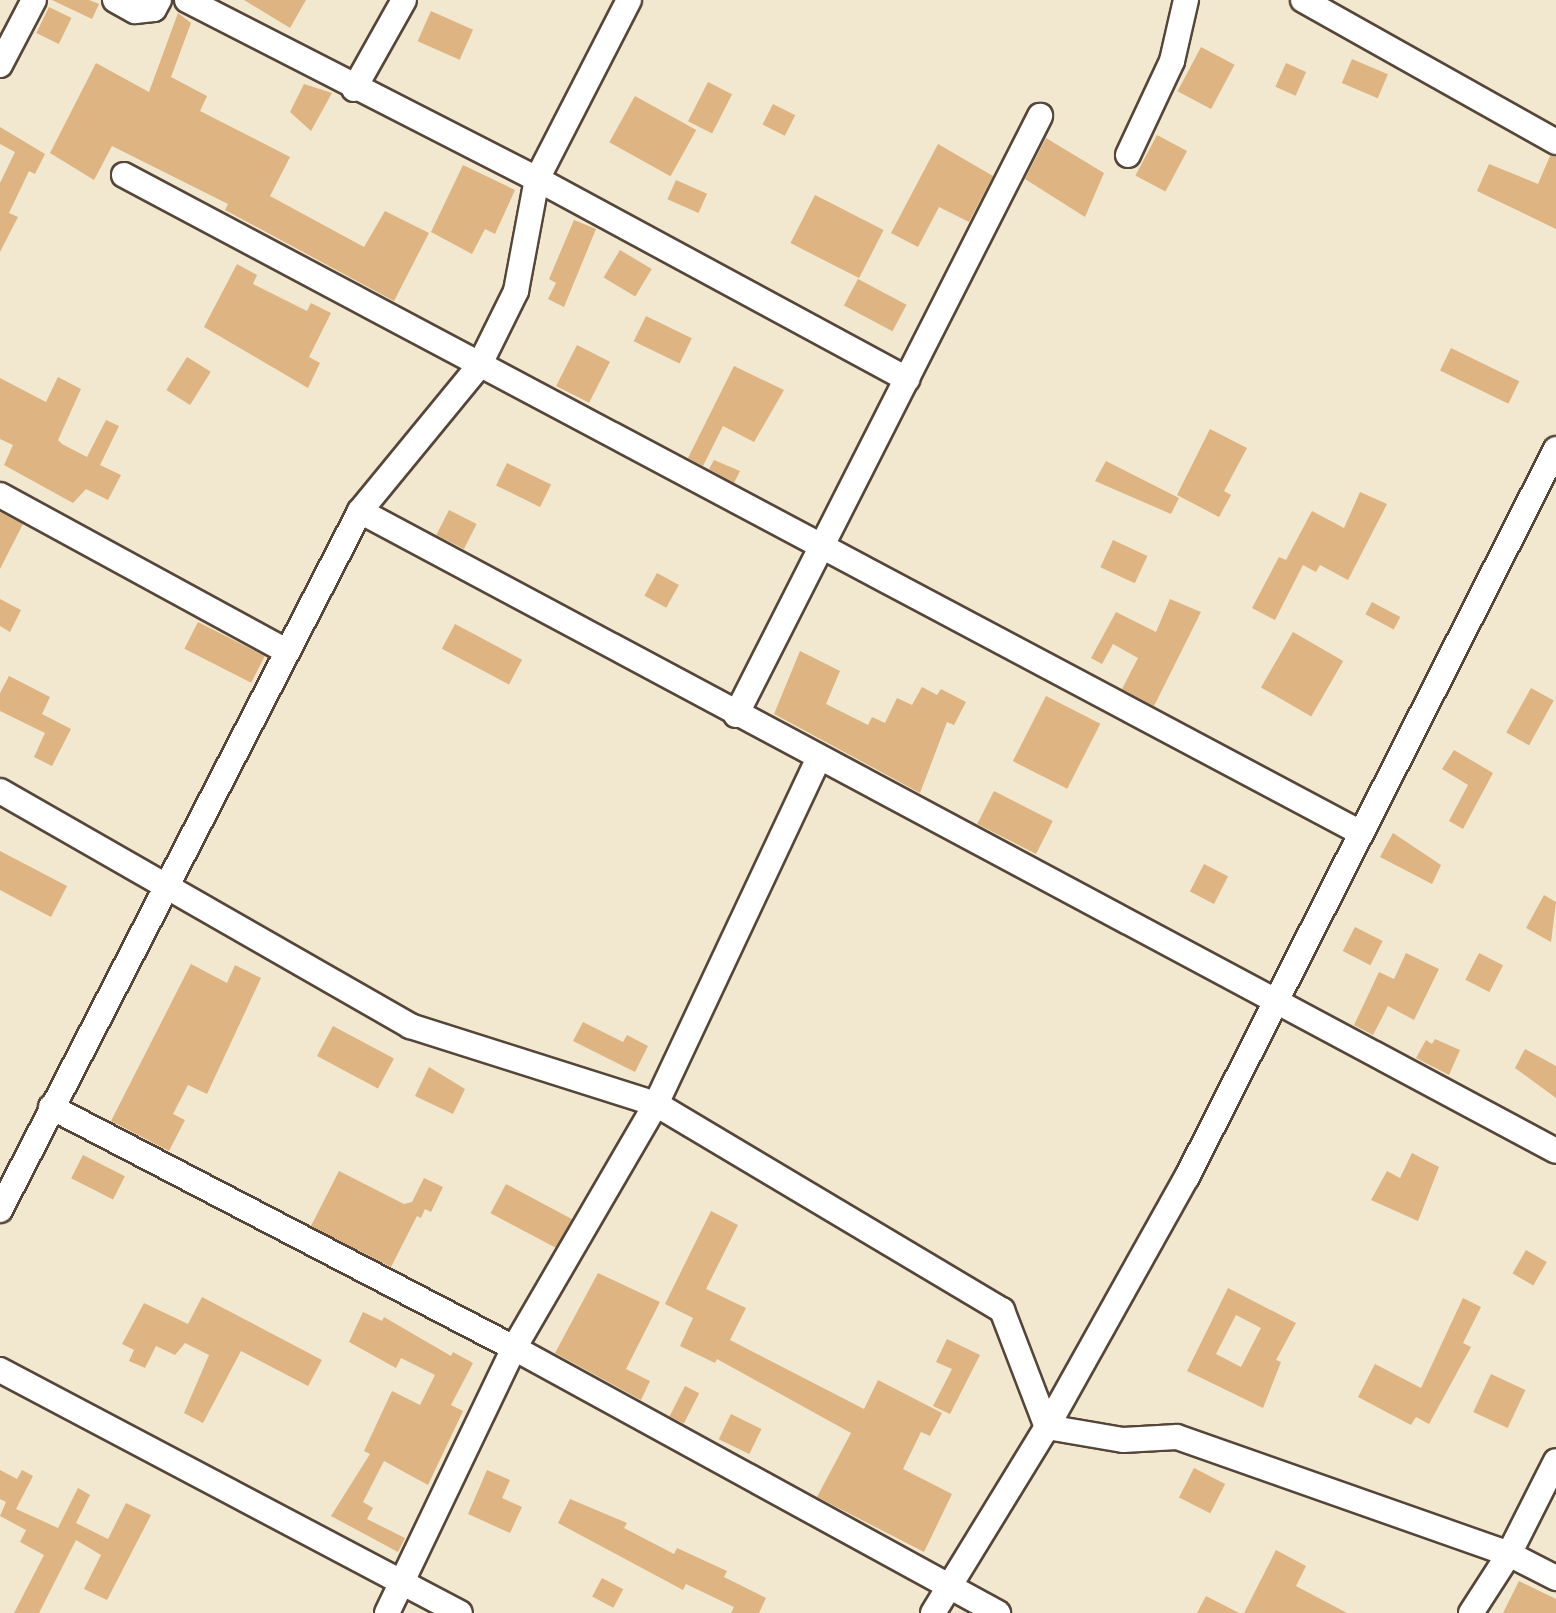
<!DOCTYPE html>
<style>
body{margin:0}
#map{position:relative;width:1556px;height:1613px;overflow:hidden;background:#f2e8d0;font-family:"Playpen Sans",sans-serif}
div>[style]{position:absolute}
[style*='--x']{left:calc(var(--x)*1px);top:calc(var(--y)*1px);width:calc(var(--w)*1px);rotate:calc(var(--a)*1deg)}
.building>*{inset:0;background:#ddb482;transform-origin:0 0}
.roads{filter:drop-shadow(2px 0 #564639) drop-shadow(-2px 0 #564639) drop-shadow(0 2px #564639) drop-shadow(0 -2px #564639)}
.minor>*{height:24px;margin:-12px;padding:0 12px;transform-origin:12px;border-radius:12px;background:#fff}
span{translate:-50% -50%;white-space:nowrap;text-align:center;line-height:1.15;-webkit-text-stroke:8px #fff;paint-order:stroke}
</style>
<div id="map">
<div class="building">
<i style="clip-path:polygon(52px 0,89px 0,99px 4px,92px 19px)"></i>
<i style="clip-path:polygon(244px 0,306px 0,290px 28px)"></i>
<i style="left:49px;top:7px;width:25px;height:29px;rotate:26deg"></i>
<i style="left:431px;top:11px;width:46px;height:33px;rotate:24deg"></i>
<i style="clip-path:polygon(178px 13px,191px 23px,171px 77px,207px 96px,200px 111px,290px 157px,270px 196px,364px 247px,385px 211px,429px 233px,394px 301px,225px 210px,228px 204px,112px 146px,94px 180px,50px 153px,96px 63px,149px 92px)"></i>
<i style="left:1201px;top:47px;width:38px;height:50px;rotate:28deg"></i>
<i style="left:1352px;top:59px;width:39px;height:26px;rotate:23deg"></i>
<i style="left:1286px;top:63px;width:22px;height:26px;rotate:24deg"></i>
<i style="left:708px;top:82px;width:27px;height:44px;rotate:27deg"></i>
<i style="clip-path:polygon(304px 84px,332px 93px,311px 131px,290px 112px)"></i>
<i style="left:635px;top:96px;width:70px;height:53px;rotate:29deg"></i>
<i style="left:773px;top:104px;width:25px;height:23px;rotate:27deg"></i>
<i style="clip-path:polygon(0 127px,45px 154px,35px 174px,29px 171px,9px 213px,18px 217px,0 252px,0 183px,15px 152px,0 144px)"></i>
<i style="left:1157px;top:135px;width:34px;height:46px;rotate:28deg"></i>
<i style="clip-path:polygon(1046px 138px,1104px 173px,1085px 217px,1025px 179px)"></i>
<i style="clip-path:polygon(938px 144px,993px 176px,969px 222px,939px 207px,918px 247px,891px 233px)"></i>
<i style="clip-path:polygon(1550px 156px,1556px 157px,1556px 229px,1477px 191px,1489px 164px,1538px 184px)"></i>
<i style="clip-path:polygon(463px 165px,515px 190px,495px 234px,485px 229px,472px 254px,431px 232px)"></i>
<i style="left:676px;top:180px;width:34px;height:21px;rotate:24deg"></i>
<i style="left:815px;top:195px;width:77px;height:54px;rotate:27deg"></i>
<i style="clip-path:polygon(574px 220px,596px 229px,564px 307px,548px 299px,556px 283px,549px 279px)"></i>
<i style="left:620px;top:250px;width:37px;height:32px;rotate:31deg"></i>
<i style="clip-path:polygon(237px 264px,257px 275px,253px 284px,307px 311px,311px 303px,331px 313px,309px 357px,320px 363px,308px 388px,204px 327px)"></i>
<i style="left:858px;top:279px;width:55px;height:30px;rotate:28deg"></i>
<i style="left:646px;top:316px;width:51px;height:28px;rotate:26deg"></i>
<i style="left:577px;top:345px;width:37px;height:46px;rotate:27deg"></i>
<i style="left:1451px;top:348px;width:76px;height:25px;rotate:26deg"></i>
<i style="left:187px;top:357px;width:28px;height:39px;rotate:32deg"></i>
<i style="clip-path:polygon(734px 366px,784px 390px,754px 442px,723px 426px,703px 466px,688px 458px)"></i>
<i style="clip-path:polygon(58px 377px,81px 389px,58px 440px,62px 444px,87px 457px,106px 420px,119px 426px,100px 465px,121px 475px,108px 500px,86px 489px,73px 503px,4px 465px,13px 445px,0 439px,0 378px,46px 402px)"></i>
<i style="clip-path:polygon(1210px 429px,1247px 448px,1224px 491px,1231px 495px,1219px 517px,1177px 495px)"></i>
<i style="clip-path:polygon(714px 460px,740px 471px,734px 483px,709px 469px)"></i>
<i style="clip-path:polygon(1106px 461px,1179px 498px,1171px 514px,1095px 481px)"></i>
<i style="left:507px;top:463px;width:49px;height:25px;rotate:26deg"></i>
<i style="clip-path:polygon(1360px 492px,1387px 504px,1348px 580px,1320px 565px,1316px 572px,1303px 565px,1275px 620px,1252px 608px,1279px 557px,1286px 560px,1312px 511px,1344px 528px)"></i>
<i style="left:449px;top:510px;width:31px;height:28px;rotate:27deg"></i>
<i style="clip-path:polygon(0 512px,23px 524px,0 569px)"></i>
<i style="left:1113px;top:540px;width:38px;height:30px;rotate:25deg"></i>
<i style="left:657px;top:573px;width:25px;height:26px;rotate:29deg"></i>
<i style="clip-path:polygon(0 599px,21px 610px,10px 632px,0 626px)"></i>
<i style="clip-path:polygon(1170px 599px,1201px 612px,1154px 706px,1122px 689px,1138px 658px,1113px 644px,1102px 664px,1091px 658px,1116px 612px,1156px 632px)"></i>
<i style="left:1372px;top:602px;width:32px;height:14px;rotate:28deg"></i>
<i style="left:198px;top:622px;width:75px;height:30px;rotate:27deg"></i>
<i style="left:455px;top:624px;width:76px;height:28px;rotate:28deg"></i>
<i style="left:1293px;top:632px;width:58px;height:64px;rotate:30deg"></i>
<i style="clip-path:polygon(800px 651px,840px 671px,826px 704px,868px 725px,872px 717px,885px 723px,897px 698px,912px 705px,922px 687px,937px 695px,941px 689px,966px 702px,954px 725px,947px 722px,920px 793px,774px 714px)"></i>
<i style="clip-path:polygon(9px 676px,50px 697px,42px 714px,71px 729px,52px 766px,34px 757px,45px 733px,0 711px,0 693px)"></i>
<i style="left:1531px;top:688px;width:26px;height:51px;rotate:29deg"></i>
<i style="left:1046px;top:696px;width:61px;height:73px;rotate:27deg"></i>
<i style="clip-path:polygon(1454px 750px,1493px 773px,1463px 829px,1449px 821px,1468px 785px,1442px 769px)"></i>
<i style="left:994px;top:791px;width:66px;height:37px;rotate:27deg"></i>
<i style="clip-path:polygon(1393px 833px,1441px 865px,1432px 884px,1380px 857px)"></i>
<i style="clip-path:polygon(0 851px,67px 886px,51px 917px,0 890px)"></i>
<i style="left:1204px;top:864px;width:27px;height:31px;rotate:27deg"></i>
<i style="clip-path:polygon(1544px 895px,1556px 902px,1551px 942px,1526px 928px)"></i>
<i style="left:1355px;top:927px;width:31px;height:27px;rotate:27deg"></i>
<i style="clip-path:polygon(1406px 953px,1439px 969px,1414px 1020px,1388px 1006px,1373px 1035px,1354px 1025px,1379px 972px,1394px 979px)"></i>
<i style="left:1479px;top:953px;width:27px;height:30px;rotate:27deg"></i>
<i style="clip-path:polygon(191px 964px,227px 983px,235px 965px,261px 978px,207px 1094px,188px 1085px,173px 1114px,185px 1120px,169px 1151px,111px 1121px)"></i>
<i style="clip-path:polygon(583px 1022px,623px 1042px,627px 1035px,648px 1046px,635px 1072px,573px 1041px)"></i>
<i style="left:333px;top:1026px;width:69px;height:34px;rotate:28deg"></i>
<i style="clip-path:polygon(1435px 1039px,1460px 1050px,1449px 1075px,1416px 1058px,1426px 1040px,1432px 1044px)"></i>
<i style="clip-path:polygon(1525px 1049px,1556px 1066px,1556px 1098px,1515px 1068px)"></i>
<i style="clip-path:polygon(429px 1067px,465px 1089px,453px 1114px,415px 1096px)"></i>
<i style="clip-path:polygon(1412px 1153px,1439px 1167px,1418px 1221px,1371px 1200px,1387px 1171px,1400px 1178px)"></i>
<i style="left:83px;top:1155px;width:47px;height:26px;rotate:27deg"></i>
<i style="clip-path:polygon(339px 1171px,404px 1204px,412px 1202px,424px 1178px,443px 1187px,431px 1212px,425px 1209px,421px 1218px,417px 1216px,391px 1267px,311px 1226px)"></i>
<i style="left:506px;top:1184px;width:75px;height:33px;rotate:28deg"></i>
<i style="clip-path:polygon(711px 1211px,738px 1225px,706px 1289px,746px 1308px,730px 1340px,864px 1409px,878px 1380px,942px 1413px,930px 1436px,921px 1432px,903px 1469px,952px 1494px,924px 1552px,817px 1497px,851px 1433px,717px 1359px,715px 1363px,680px 1346px,693px 1318px,665px 1304px)"></i>
<i style="left:1526px;top:1250px;width:24px;height:27px;rotate:30deg"></i>
<i style="clip-path:polygon(598px 1273px,660px 1302px,626px 1369px,650px 1381px,641px 1400px,555px 1353px)"></i>
<i style="clip-path:polygon(evenodd,1228px 1288px,1296px 1323px,1276px 1360px,1281px 1362px,1263px 1408px,1187px 1371px,1228px 1288px,1236px 1315px,1261px 1328px,1241px 1367px,1216px 1354px,1236px 1315px)"></i>
<i style="clip-path:polygon(202px 1297px,322px 1360px,308px 1386px,241px 1351px,203px 1423px,184px 1413px,209px 1355px,185px 1343px,175px 1355px,156px 1346px,145px 1368px,129px 1361px,134px 1350px,122px 1344px,144px 1303px,188px 1324px)"></i>
<i style="clip-path:polygon(1463px 1298px,1481px 1307px,1463px 1343px,1471px 1347px,1429px 1424px,1416px 1417px,1411px 1425px,1358px 1397px,1375px 1364px,1421px 1388px)"></i>
<i style="clip-path:polygon(363px 1312px,382px 1321px,384px 1317px,451px 1356px,453px 1352px,473px 1363px,451px 1405px,463px 1411px,428px 1485px,384px 1461px,363px 1502px,373px 1508px,367px 1519px,405px 1538px,398px 1552px,331px 1516px,370px 1454px,364px 1451px,392px 1391px,420px 1405px,435px 1375px,401px 1358px,396px 1368px,349px 1342px)"></i>
<i style="clip-path:polygon(947px 1339px,980px 1355px,950px 1414px,933px 1406px,952px 1369px,936px 1362px)"></i>
<i style="left:1491px;top:1374px;width:38px;height:42px;rotate:25deg"></i>
<i style="left:685px;top:1386px;width:16px;height:34px;rotate:27deg"></i>
<i style="left:731px;top:1414px;width:34px;height:28px;rotate:26deg"></i>
<i style="left:1194px;top:1468px;width:35px;height:33px;rotate:27deg"></i>
<i style="clip-path:polygon(0 1470px,17px 1479px,22px 1470px,33px 1476px,16px 1509px,58px 1528px,78px 1488px,90px 1495px,76px 1523px,108px 1539px,126px 1503px,151px 1515px,107px 1600px,84px 1589px,101px 1555px,76px 1540px,39px 1613px,14px 1613px,44px 1555px,20px 1542px,26px 1530px,0 1516px,6px 1502px,0 1499px)"></i>
<i style="clip-path:polygon(487px 1470px,510px 1480px,502px 1498px,522px 1507px,510px 1533px,468px 1514px)"></i>
<i style="clip-path:polygon(570px 1499px,627px 1523px,624px 1528px,674px 1554px,677px 1548px,727px 1571px,724px 1577px,766px 1598px,759px 1613px,731px 1613px,734px 1607px,686px 1584px,683px 1590px,558px 1523px)"></i>
<i style="clip-path:polygon(1276px 1550px,1306px 1566px,1296px 1586px,1347px 1613px,1244px 1613px)"></i>
<i style="left:602px;top:1578px;width:24px;height:21px;rotate:28deg"></i>
<i style="clip-path:polygon(1519px 1581px,1556px 1599px,1556px 1613px,1503px 1613px)"></i>
<i style="clip-path:polygon(1206px 1596px,1239px 1613px,1197px 1613px)"></i>
</div>
<div class="roads">
<div class="minor">
<i style="--x:115;--y:0;--w:23;--a:29"></i>
<i style="--x:135;--y:11;--w:19;--a:-6"></i>
<i style="--x:154;--y:9;--w:10;--a:-61"></i>
<i style="--x:187;--y:0;--w:393;--a:27.1"></i>
<i style="--x:537;--y:179;--w:421;--a:28.4"></i>
<i style="--x:1303;--y:0;--w:290;--a:29.3"></i>
<i style="--x:0;--y:65;--w:73;--a:-62.4"></i>
<i style="--x:354;--y:89;--w:102;--a:-60.7"></i>
<i style="--x:1128;--y:155;--w:104;--a:-64.9"></i>
<i style="--x:1172;--y:61;--w:63;--a:-77.1"></i>
<i style="--x:124;--y:175;--w:1399;--a:28.01"></i>
<i style="--x:0;--y:495;--w:326;--a:28.6"></i>
<i style="--x:360;--y:511;--w:1356;--a:28.15"></i>
<i style="--x:736;--y:715;--w:672;--a:-63.09"></i>
<i style="--x:0;--y:791;--w:473;--a:29.8"></i>
<i style="--x:410;--y:1026;--w:258;--a:17.6"></i>
<i style="--x:656;--y:1104;--w:403;--a:30.8"></i>
<i style="--x:1002;--y:1310;--w:125;--a:69"></i>
<i style="--x:1047;--y:1427;--w:77;--a:9.7"></i>
<i style="--x:1123;--y:1440;--w:54;--a:-3.2"></i>
<i style="--x:1177;--y:1437;--w:352;--a:19.4"></i>
<i style="--x:1509;--y:1554;--w:53;--a:27.1"></i>
<i style="--x:51;--y:1107;--w:522;--a:27.5"></i>
<i style="--x:514;--y:1348;--w:552;--a:28.7"></i>
<i style="--x:0;--y:1210;--w:786;--a:-62.75"></i>
<i style="--x:360;--y:511;--w:188;--a:-50.6"></i>
<i style="--x:479;--y:366;--w:84;--a:-63.7"></i>
<i style="--x:516;--y:291;--w:114;--a:-79.4"></i>
<i style="--x:537;--y:179;--w:201;--a:-62.8"></i>
<i style="--x:0;--y:1370;--w:520;--a:27.85"></i>
<i style="--x:387;--y:1613;--w:294;--a:-64.4"></i>
<i style="--x:514;--y:1348;--w:282;--a:-59.8"></i>
<i style="--x:656;--y:1104;--w:381;--a:-64.8"></i>
<i style="--x:933;--y:1613;--w:218;--a:-58.5"></i>
<i style="--x:1047;--y:1427;--w:287;--a:-60.8"></i>
<i style="--x:1187;--y:1177;--w:816;--a:-63.12"></i>
<i style="--x:1471;--y:1613;--w:70;--a:-57.2"></i>
<i style="--x:1509;--y:1554;--w:104;--a:-63.2"></i>
</div>
</div>
</div>
